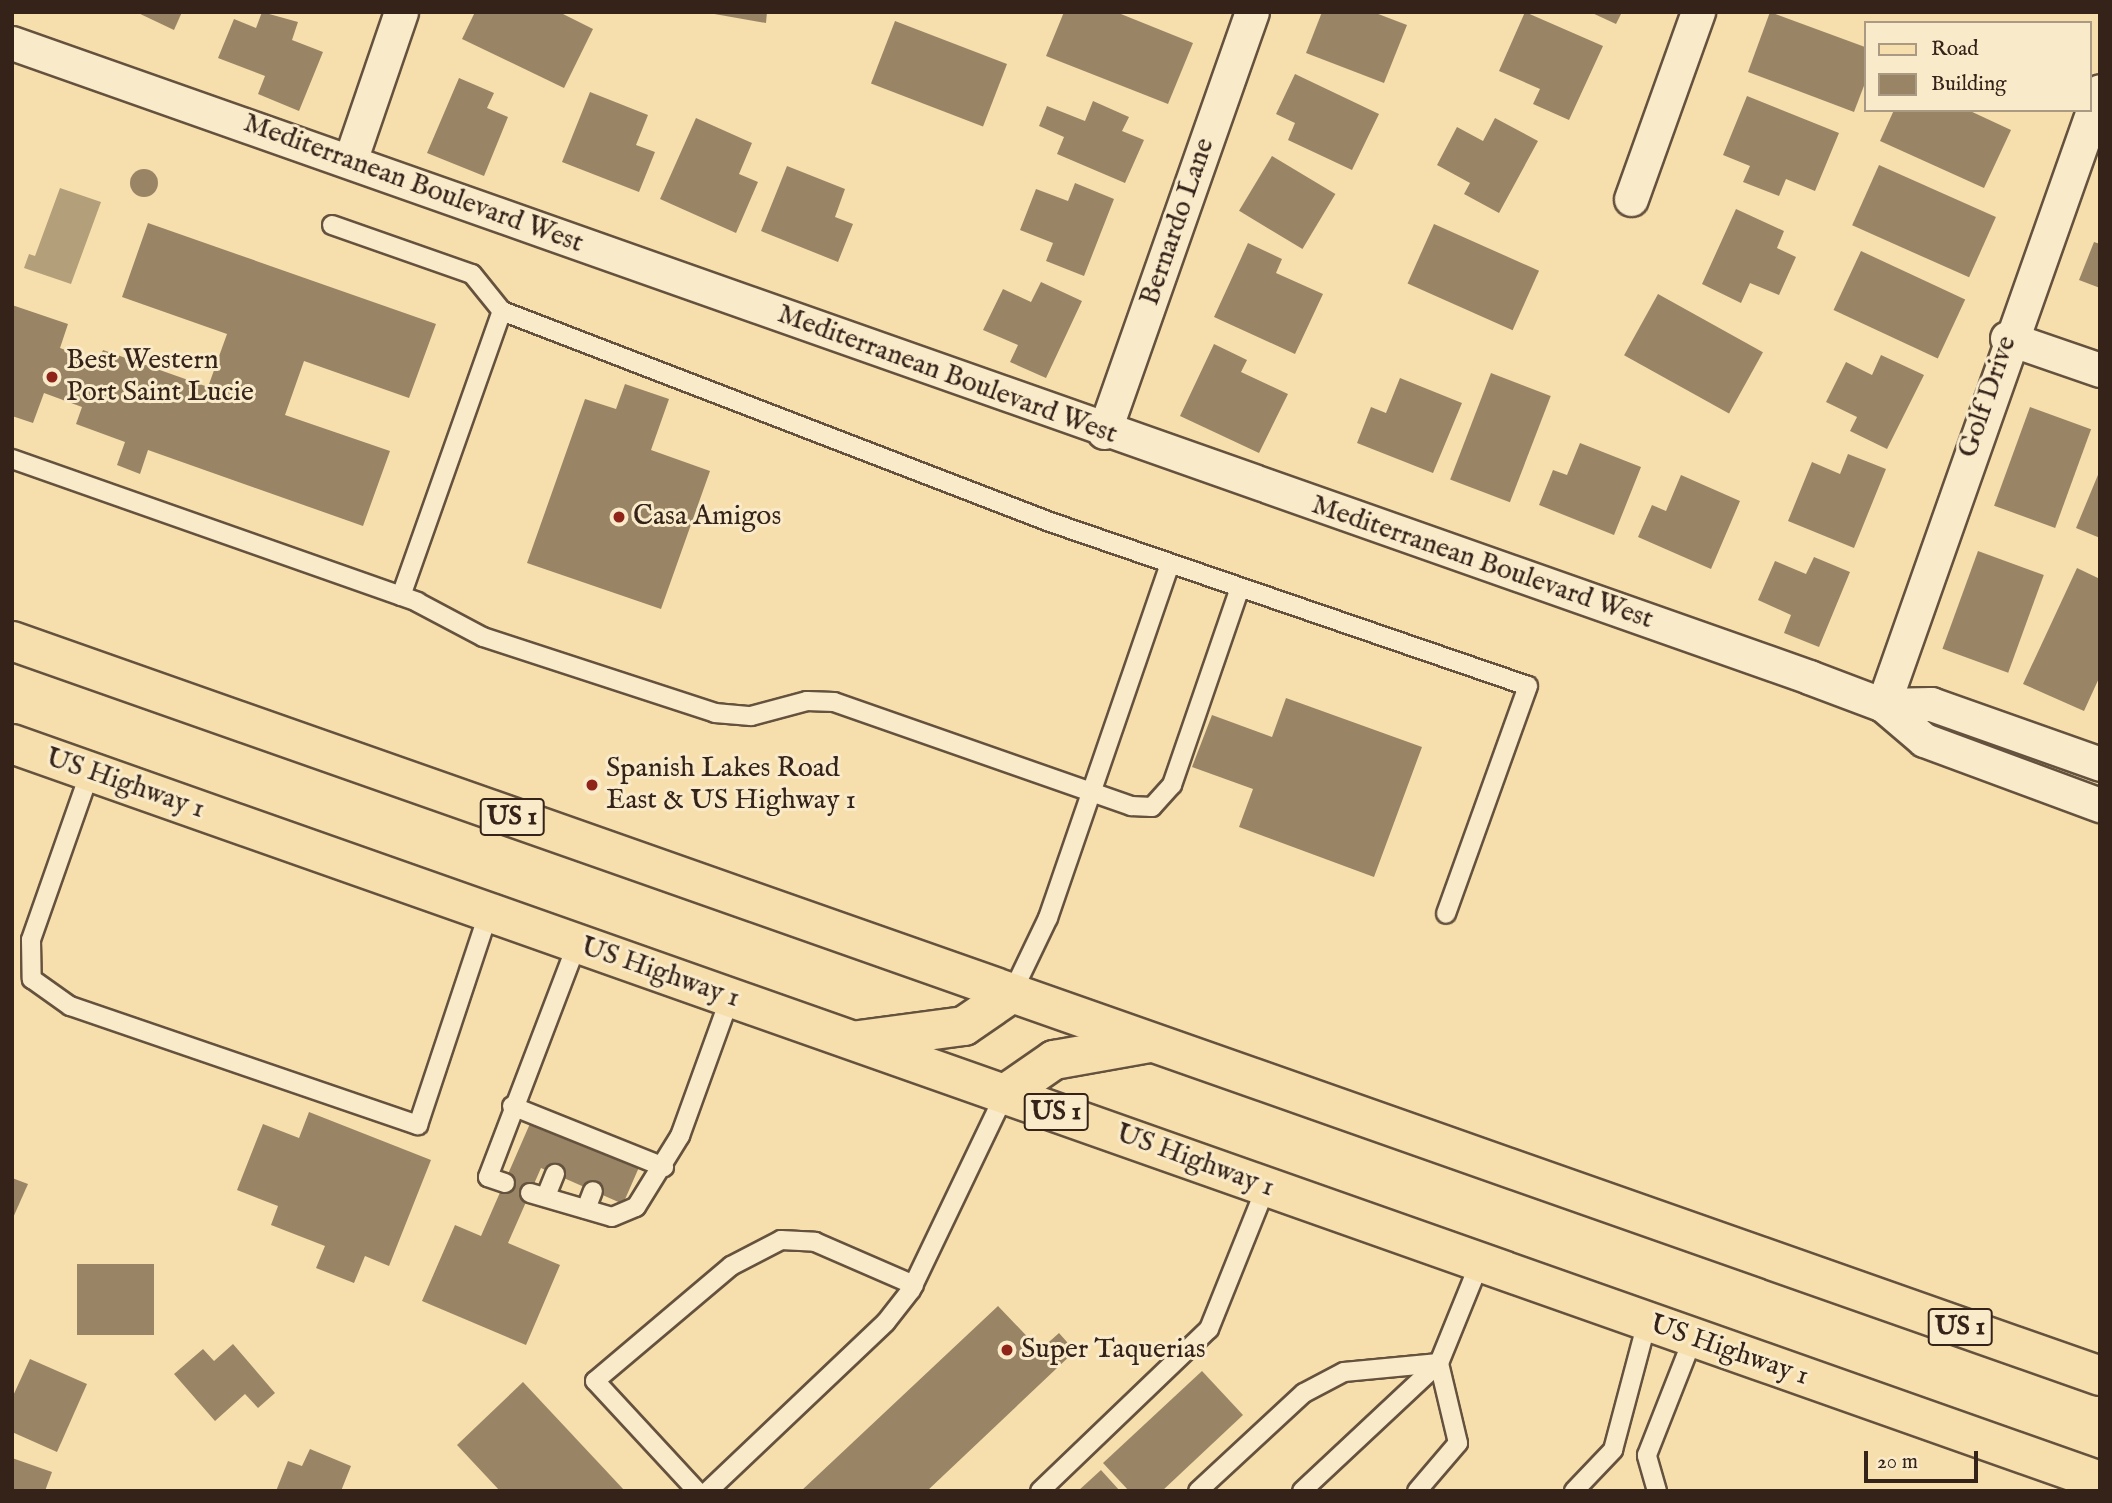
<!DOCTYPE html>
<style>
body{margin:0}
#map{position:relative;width:2112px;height:1503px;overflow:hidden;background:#f6dfad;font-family:"IM FELL English",serif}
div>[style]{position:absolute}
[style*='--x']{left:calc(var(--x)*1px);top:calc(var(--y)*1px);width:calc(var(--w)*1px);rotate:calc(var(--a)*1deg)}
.water>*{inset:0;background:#b49f7b}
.building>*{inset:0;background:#998566;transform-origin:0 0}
.round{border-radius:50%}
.roads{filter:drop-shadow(2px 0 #65523e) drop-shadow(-2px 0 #65523e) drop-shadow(0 2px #65523e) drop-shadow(0 -2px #65523e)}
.lane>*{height:18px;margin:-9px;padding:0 9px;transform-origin:9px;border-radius:9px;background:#f9eaca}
.street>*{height:33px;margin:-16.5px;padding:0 16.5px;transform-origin:16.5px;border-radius:16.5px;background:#f9eaca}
.primary>*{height:38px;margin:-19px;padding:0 19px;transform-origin:19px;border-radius:19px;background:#f6dfad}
.dots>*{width:19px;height:19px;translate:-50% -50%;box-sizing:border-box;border:4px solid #f9eaca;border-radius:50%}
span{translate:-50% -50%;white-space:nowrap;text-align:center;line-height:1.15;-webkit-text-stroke:6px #f9eaca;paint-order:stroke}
.shield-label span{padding:2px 5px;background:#f9eaca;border:2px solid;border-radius:5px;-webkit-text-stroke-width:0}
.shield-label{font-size:26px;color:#352319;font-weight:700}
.street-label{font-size:28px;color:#352319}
.poi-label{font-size:28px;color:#352319}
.left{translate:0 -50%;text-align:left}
.frame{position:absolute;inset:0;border:14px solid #352319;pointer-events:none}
.legend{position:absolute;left:1864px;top:21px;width:228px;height:91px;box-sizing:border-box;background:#f9eaca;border:2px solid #ab9a83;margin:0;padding:9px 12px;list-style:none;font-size:21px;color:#352319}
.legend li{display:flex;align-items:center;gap:14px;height:35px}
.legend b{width:35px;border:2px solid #ab9a83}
.scale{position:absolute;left:1864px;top:1451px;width:114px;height:32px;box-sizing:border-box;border:4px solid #352319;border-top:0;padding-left:9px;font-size:21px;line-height:24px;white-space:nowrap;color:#352319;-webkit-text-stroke:5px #f9eaca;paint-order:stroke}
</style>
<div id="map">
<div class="water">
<i style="clip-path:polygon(60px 188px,101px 202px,71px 284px,24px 268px,29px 254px,35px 256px)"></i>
</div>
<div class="building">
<i style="clip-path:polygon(136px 12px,182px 12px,174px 30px)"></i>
<i style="clip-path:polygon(262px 12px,298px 22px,292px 40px,323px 52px,299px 111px,258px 94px,265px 76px,218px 58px,234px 19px,256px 28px)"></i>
<i style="clip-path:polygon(475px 12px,559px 12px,593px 29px,564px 88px,462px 39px)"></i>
<i style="clip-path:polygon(703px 12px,767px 12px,766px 23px)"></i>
<i style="clip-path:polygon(1064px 12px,1116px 12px,1193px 43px,1168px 104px,1046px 56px)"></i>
<i style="clip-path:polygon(1322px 12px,1373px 12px,1407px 25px,1384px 83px,1306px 53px)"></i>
<i style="clip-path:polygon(1525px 12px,1603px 46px,1569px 120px,1533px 104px,1540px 89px,1499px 71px)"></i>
<i style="clip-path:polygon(1590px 12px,1622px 12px,1616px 24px)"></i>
<i style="clip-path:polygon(1770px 12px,1865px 47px,1865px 83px,1854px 112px,1748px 72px)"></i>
<i style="left:895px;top:21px;width:120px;height:67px;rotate:21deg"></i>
<i style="clip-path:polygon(1295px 74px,1379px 114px,1352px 170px,1288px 140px,1295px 123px,1276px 114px)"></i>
<i style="clip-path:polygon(459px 78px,494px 93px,487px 108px,508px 117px,484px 176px,427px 153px)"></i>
<i style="clip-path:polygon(590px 92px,648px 115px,636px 145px,655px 152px,639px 192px,562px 162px)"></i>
<i style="clip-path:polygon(1747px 96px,1839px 133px,1815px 191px,1786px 179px,1779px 196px,1743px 182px,1750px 166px,1723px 155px)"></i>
<i style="clip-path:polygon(1093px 101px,1129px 117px,1122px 131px,1144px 140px,1125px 183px,1057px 154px,1064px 137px,1039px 126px,1047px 106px,1085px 121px)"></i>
<i style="clip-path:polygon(1894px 110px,1968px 110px,2011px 130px,1984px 188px,1880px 141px)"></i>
<i style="clip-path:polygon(696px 118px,752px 143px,739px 174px,758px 182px,736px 233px,660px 199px)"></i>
<i style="clip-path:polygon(1495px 118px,1538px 141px,1499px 213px,1464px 194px,1470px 183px,1437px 165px,1457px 127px,1483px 141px)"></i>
<i style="left:1272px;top:156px;width:74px;height:64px;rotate:31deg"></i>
<i style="left:1879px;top:165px;width:128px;height:66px;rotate:24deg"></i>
<i style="clip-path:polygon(787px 166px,845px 189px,835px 217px,853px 224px,838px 262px,761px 231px)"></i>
<i class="round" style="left:130px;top:169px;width:28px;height:28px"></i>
<i style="clip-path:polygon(1075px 183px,1114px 199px,1084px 276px,1046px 261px,1053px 243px,1020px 230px,1036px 189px,1068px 201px)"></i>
<i style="clip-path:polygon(1736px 209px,1784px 231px,1777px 248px,1796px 257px,1779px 295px,1750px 283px,1741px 303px,1702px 284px)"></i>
<i style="clip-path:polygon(148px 223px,436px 324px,409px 398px,304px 361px,285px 415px,390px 451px,363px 526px,148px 450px,140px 474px,117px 465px,125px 442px,76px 424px,82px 407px,44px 393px,33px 423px,12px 416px,12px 305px,68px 324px,60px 348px,98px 362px,103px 350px,208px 387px,227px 334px,122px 297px)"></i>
<i style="left:1434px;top:224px;width:115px;height:65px;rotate:24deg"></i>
<i style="clip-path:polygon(2094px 242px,2100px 244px,2100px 288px,2079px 280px)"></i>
<i style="clip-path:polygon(1248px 243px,1282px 259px,1276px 273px,1323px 294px,1295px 354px,1214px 317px)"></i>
<i style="left:1861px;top:251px;width:115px;height:65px;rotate:25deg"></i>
<i style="clip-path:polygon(1041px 282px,1082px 301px,1046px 378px,1010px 362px,1018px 345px,983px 330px,1003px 289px,1031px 302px)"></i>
<i style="left:1658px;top:294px;width:120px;height:70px;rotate:29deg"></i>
<i style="clip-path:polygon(1214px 344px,1247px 360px,1241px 372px,1288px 394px,1259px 453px,1180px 416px)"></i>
<i style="clip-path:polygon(1881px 355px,1924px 375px,1887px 449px,1850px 431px,1857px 417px,1826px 402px,1846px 362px,1872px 375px)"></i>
<i style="left:1491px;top:373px;width:64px;height:114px;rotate:21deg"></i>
<i style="clip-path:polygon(1400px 378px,1462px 403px,1433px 473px,1357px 443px,1371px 407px,1386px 413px)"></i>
<i style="clip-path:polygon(625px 384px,669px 399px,651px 450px,710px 471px,661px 609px,527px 563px,585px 399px,616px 409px)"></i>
<i style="left:2030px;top:407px;width:65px;height:105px;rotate:20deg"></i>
<i style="clip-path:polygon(1580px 443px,1641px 467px,1614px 535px,1539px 505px,1553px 470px,1567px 475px)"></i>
<i style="clip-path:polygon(1848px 454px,1886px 469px,1854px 548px,1788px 521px,1812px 462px,1840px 474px)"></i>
<i style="clip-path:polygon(2100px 470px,2100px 538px,2076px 528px)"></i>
<i style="clip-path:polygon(1681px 475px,1740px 501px,1711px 569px,1638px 537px,1652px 505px,1666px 511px)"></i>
<i style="left:1978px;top:551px;width:70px;height:104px;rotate:20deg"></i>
<i style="clip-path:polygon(1814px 557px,1850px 572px,1819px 647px,1784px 633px,1791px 615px,1758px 600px,1775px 561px,1806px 574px)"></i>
<i style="clip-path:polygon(2077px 568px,2100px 579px,2100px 676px,2084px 711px,2023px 684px)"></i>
<i style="clip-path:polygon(1286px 698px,1422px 747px,1374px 877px,1239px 827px,1253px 789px,1192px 767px,1212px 715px,1272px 737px)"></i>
<i style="clip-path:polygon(309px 1112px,431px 1160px,389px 1266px,365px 1256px,354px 1283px,316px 1268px,325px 1246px,271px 1225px,278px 1206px,237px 1190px,263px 1124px,299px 1138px)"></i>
<i style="clip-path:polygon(532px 1119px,640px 1165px,623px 1204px,541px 1168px,508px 1243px,560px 1265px,526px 1345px,422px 1301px,455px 1225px,481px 1236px)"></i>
<i style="clip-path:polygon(12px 1178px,28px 1184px,12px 1220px)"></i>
<i style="left:77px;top:1264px;width:77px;height:71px"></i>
<i style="clip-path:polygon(998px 1306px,1040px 1350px,1059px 1333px,1075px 1351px,927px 1491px,801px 1491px)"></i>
<i style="clip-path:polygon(233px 1344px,275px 1393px,258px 1408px,245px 1394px,215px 1421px,174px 1374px,203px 1349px,214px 1361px)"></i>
<i style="clip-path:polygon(30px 1359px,87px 1384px,57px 1452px,12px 1432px,12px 1398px)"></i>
<i style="clip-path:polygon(1202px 1371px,1243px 1415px,1162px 1491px,1129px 1491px,1103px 1463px)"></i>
<i style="clip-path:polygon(523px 1382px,625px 1491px,500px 1491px,457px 1445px)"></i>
<i style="clip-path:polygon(310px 1449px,351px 1466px,341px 1491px,276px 1491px,288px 1461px,302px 1466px)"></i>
<i style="clip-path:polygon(12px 1458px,52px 1472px,45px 1491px,12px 1491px)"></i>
<i style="clip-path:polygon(1101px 1470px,1120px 1491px,1078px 1491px)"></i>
</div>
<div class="roads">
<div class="lane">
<i style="--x:332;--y:225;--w:148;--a:19.3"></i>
<i style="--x:472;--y:274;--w:48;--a:51"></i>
<i style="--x:12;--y:459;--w:430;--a:19.4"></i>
<i style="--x:417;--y:602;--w:75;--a:27.9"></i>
<i style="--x:483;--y:637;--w:244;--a:18.1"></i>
<i style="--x:715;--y:713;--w:36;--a:5"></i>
<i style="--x:751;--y:716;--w:58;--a:-15"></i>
<i style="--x:807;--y:701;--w:27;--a:2"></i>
<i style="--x:834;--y:702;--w:315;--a:19.3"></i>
<i style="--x:1131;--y:806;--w:21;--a:3"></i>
<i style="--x:1152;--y:807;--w:30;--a:-48"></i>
<i style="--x:1172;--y:785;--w:208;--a:-71"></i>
<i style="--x:401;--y:596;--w:302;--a:-70.5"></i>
<i style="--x:502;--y:311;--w:587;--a:21.06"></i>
<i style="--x:1050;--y:522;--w:505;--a:18.94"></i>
<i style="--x:1528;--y:686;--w:242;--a:109.8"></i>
<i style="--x:90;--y:772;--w:178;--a:109.4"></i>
<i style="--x:31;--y:940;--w:39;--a:89"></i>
<i style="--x:32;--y:979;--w:47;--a:35.4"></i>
<i style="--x:70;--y:1006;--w:368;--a:18.9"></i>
<i style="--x:418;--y:1125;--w:225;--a:-71.6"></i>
<i style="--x:1012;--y:993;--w:83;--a:-64.4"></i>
<i style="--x:1048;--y:918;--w:374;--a:-71"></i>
<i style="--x:512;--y:1106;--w:164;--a:21.9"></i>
<i style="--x:505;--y:1183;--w:18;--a:-161"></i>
<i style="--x:488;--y:1177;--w:249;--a:-69.1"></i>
<i style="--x:530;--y:1193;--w:85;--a:16.3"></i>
<i style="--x:612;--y:1217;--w:26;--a:-23"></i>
<i style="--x:636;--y:1207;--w:84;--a:-58.2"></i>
<i style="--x:680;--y:1136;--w:147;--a:-70.1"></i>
<i style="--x:546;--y:1196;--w:24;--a:-68"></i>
<i style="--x:586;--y:1209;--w:19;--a:-69"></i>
<i style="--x:697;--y:1491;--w:150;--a:-132.8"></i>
<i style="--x:595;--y:1381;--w:178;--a:-40.2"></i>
<i style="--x:731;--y:1266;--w:56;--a:-27.5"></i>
<i style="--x:781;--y:1240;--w:34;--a:3"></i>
<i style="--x:815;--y:1242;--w:108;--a:23.5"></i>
<i style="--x:708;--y:1491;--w:245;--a:-43.5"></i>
<i style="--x:886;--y:1322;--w:41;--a:-52"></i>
<i style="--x:911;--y:1290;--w:217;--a:-64.4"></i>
<i style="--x:1040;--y:1491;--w:234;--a:-43.8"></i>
<i style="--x:1209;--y:1329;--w:153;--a:-68.1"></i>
<i style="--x:1198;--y:1491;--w:144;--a:-42.8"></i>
<i style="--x:1304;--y:1393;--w:45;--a:-27.7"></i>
<i style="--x:1344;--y:1372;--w:95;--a:-5.4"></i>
<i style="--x:1439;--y:1363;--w:109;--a:-67.9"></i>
<i style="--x:1302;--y:1491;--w:187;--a:-43.1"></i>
<i style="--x:1417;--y:1491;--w:63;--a:-49.5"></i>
<i style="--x:1458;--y:1443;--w:82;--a:-103.4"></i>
<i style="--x:1574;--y:1491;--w:57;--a:-46.4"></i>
<i style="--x:1613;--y:1450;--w:132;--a:-75.1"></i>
<i style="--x:1657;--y:1491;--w:37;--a:-106"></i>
<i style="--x:1647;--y:1455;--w:126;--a:-68.5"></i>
</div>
<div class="street">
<i style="--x:12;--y:43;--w:1906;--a:19.43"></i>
<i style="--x:1809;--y:677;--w:79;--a:20.7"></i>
<i style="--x:1883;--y:705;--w:54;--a:40.5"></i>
<i style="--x:1924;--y:740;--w:188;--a:20.3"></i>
<i style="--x:350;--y:161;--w:157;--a:-71.1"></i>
<i style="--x:1631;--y:199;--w:199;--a:-70.3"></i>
<i style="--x:2007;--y:338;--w:98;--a:19"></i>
<i style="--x:1104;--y:432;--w:445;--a:-70.6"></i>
<i style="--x:1883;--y:705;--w:651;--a:-70.54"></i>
<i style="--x:1883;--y:705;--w:48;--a:-1.2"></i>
<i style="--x:1931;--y:704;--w:179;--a:19.5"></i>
</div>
<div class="primary">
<i style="--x:12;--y:641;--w:2214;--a:19.39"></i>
<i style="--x:12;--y:744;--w:2214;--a:19.44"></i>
<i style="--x:859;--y:1040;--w:106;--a:-7.6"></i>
<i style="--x:964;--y:1026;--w:58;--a:-34.5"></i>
<i style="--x:1005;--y:1094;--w:60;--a:-34.8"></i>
<i style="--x:1054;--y:1060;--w:97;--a:-10"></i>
</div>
</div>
<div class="dots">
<i style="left:52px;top:377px;background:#8f2418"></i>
<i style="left:619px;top:517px;background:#8f2418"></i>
<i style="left:592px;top:785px;background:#8f2418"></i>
<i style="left:1007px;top:1350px;background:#8f2418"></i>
</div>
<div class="shield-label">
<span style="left:512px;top:817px">US 1</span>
<span style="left:1056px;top:1112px">US 1</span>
<span style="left:1960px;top:1327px">US 1</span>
</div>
<div class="street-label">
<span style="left:413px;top:184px;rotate:20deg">Mediterranean Boulevard West</span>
<span style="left:1178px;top:222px;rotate:-71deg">Bernardo Lane</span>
<span style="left:947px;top:375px;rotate:20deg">Mediterranean Boulevard West</span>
<span style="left:1988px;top:397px;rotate:-71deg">Golf Drive</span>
<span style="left:1482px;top:563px;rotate:19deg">Mediterranean Boulevard West</span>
<span style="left:125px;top:784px;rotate:19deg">US Highway 1</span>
<span style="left:660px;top:973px;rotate:19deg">US Highway 1</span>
<span style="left:1195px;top:1161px;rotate:20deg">US Highway 1</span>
<span style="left:1729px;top:1351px;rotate:19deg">US Highway 1</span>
</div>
<div class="poi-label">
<span class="left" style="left:66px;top:377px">Best Western<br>Port Saint Lucie</span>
<span class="left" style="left:633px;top:517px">Casa Amigos</span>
<span class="left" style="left:606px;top:785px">Spanish Lakes Road<br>East &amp; US Highway 1</span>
<span class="left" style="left:1021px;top:1350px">Super Taquerias</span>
</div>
<div class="frame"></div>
<ul class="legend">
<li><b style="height:9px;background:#f6dfad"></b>Road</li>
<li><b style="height:19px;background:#998566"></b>Building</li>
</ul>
<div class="scale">20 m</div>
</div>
